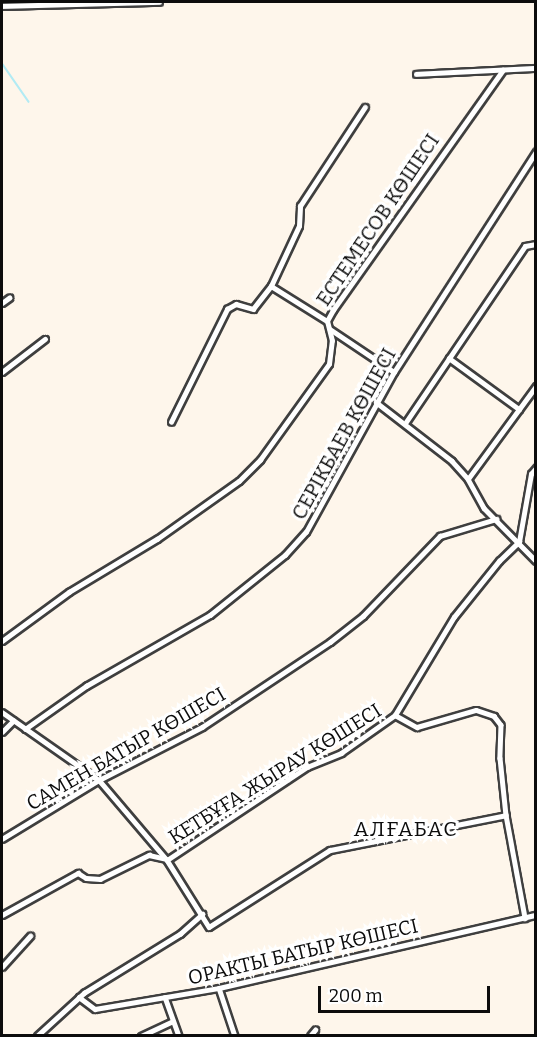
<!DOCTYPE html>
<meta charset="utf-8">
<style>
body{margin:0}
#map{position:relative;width:537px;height:1037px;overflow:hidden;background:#fef6eb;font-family:Bitter,serif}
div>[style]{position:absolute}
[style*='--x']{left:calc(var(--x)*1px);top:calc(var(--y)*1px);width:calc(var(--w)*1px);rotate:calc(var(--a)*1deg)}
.stream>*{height:1.5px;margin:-0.75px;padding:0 0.75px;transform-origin:0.75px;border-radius:0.75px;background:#b2ebf4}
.roads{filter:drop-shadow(2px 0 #3f3f3f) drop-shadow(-2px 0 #3f3f3f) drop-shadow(0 2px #3f3f3f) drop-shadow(0 -2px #3f3f3f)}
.street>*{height:4.5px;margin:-2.25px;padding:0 2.25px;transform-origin:2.25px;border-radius:2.25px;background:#fff}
span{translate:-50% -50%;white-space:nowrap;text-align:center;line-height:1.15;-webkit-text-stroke:6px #fff;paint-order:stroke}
.street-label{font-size:20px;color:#0c0c0c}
.neighbourhood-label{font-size:21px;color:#0c0c0c;letter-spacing:1.5px}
.frame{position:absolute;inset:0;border:3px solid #0c0c0c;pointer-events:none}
.scale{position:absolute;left:318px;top:986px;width:172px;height:27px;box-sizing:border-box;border:3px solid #0c0c0c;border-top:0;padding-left:8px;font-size:18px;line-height:21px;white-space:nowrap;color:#0c0c0c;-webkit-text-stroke:4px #fff;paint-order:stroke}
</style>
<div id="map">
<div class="stream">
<i style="--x:2;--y:63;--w:47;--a:55.3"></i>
</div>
<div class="roads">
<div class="street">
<i style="--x:2;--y:6;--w:157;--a:-1.5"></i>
<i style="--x:416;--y:74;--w:120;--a:-2.9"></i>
<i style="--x:271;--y:286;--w:66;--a:32"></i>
<i style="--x:2;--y:303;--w:9;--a:-36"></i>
<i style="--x:330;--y:329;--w:77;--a:33.9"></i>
<i style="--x:449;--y:358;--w:87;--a:36.1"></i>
<i style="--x:2;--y:372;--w:54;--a:-37.5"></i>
<i style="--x:376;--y:402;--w:96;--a:37.8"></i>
<i style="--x:452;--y:461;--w:24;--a:48"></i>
<i style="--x:468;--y:479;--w:33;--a:61"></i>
<i style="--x:484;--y:508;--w:74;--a:45.5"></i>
<i style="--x:171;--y:422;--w:126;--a:-63.6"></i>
<i style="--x:227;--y:309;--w:10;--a:-29"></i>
<i style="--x:236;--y:304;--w:18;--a:16"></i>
<i style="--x:253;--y:309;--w:29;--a:-52"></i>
<i style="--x:271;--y:286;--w:66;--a:-65"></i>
<i style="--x:299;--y:226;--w:20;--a:-87"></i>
<i style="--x:300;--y:206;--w:118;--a:-56.7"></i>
<i style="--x:406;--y:422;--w:212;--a:-55.9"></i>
<i style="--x:525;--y:246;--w:11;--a:-10"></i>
<i style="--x:468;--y:479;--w:115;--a:-53.8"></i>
<i style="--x:2;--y:641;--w:83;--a:-36.2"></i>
<i style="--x:69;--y:592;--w:103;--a:-31.1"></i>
<i style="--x:157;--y:539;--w:100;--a:-35.3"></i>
<i style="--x:239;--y:481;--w:30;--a:-45"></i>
<i style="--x:260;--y:460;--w:118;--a:-54.3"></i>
<i style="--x:329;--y:364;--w:23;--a:-83"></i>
<i style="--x:332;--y:341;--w:21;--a:-104"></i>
<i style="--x:327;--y:321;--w:13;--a:-61"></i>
<i style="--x:333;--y:310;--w:294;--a:-54.7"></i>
<i style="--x:2;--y:712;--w:118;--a:35"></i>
<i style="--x:99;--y:780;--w:105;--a:49.6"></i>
<i style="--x:167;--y:860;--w:79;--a:57.9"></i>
<i style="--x:209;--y:927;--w:143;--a:-32.5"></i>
<i style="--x:330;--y:850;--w:179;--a:-11.2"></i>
<i style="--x:395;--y:715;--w:25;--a:29"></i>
<i style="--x:417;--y:727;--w:61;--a:-16.1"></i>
<i style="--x:476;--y:710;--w:19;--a:18"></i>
<i style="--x:494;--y:716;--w:11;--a:52"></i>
<i style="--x:501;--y:725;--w:33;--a:92"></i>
<i style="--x:500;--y:758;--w:57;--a:84"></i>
<i style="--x:506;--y:815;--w:105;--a:79.5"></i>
<i style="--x:25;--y:729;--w:75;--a:-35.2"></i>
<i style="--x:86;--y:686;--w:143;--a:-29.8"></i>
<i style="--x:210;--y:615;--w:96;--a:-38.7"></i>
<i style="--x:285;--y:555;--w:31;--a:-48"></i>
<i style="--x:306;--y:532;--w:183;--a:-61.2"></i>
<i style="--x:394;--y:372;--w:262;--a:-57.2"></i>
<i style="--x:2;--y:732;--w:16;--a:-45"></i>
<i style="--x:2;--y:839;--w:114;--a:-31.3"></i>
<i style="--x:99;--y:780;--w:116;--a:-27.2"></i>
<i style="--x:202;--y:727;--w:154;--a:-33.6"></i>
<i style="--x:330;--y:642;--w:42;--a:-38.2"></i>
<i style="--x:363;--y:616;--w:111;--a:-46.1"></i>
<i style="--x:440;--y:536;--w:59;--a:-16.9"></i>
<i style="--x:167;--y:860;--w:168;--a:-33.6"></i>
<i style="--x:307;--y:767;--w:37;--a:-22"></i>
<i style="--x:341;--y:753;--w:66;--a:-35.1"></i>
<i style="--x:395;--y:715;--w:114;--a:-59"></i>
<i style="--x:454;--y:617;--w:72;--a:-51.2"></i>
<i style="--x:499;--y:561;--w:28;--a:-44"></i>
<i style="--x:519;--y:542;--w:69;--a:-80"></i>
<i style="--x:531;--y:474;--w:8;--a:-50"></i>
<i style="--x:2;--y:915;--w:87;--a:-28.9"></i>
<i style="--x:78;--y:873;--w:9;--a:32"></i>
<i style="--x:86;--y:878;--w:14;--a:4"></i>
<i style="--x:100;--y:879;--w:55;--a:-26.1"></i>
<i style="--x:149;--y:855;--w:17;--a:13"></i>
<i style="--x:2;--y:967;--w:42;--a:-47.9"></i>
<i style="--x:219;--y:988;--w:51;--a:71.6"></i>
<i style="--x:79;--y:997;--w:20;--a:37"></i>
<i style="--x:95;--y:1009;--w:126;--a:-9.6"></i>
<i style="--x:219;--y:988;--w:325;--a:-13"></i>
<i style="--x:165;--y:997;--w:41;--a:70.3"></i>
<i style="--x:37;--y:1036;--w:64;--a:-42.5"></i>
<i style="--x:84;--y:993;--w:113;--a:-31.6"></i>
<i style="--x:180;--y:934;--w:30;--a:-42"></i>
<i style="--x:141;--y:1036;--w:35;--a:-25"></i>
<i style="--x:310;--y:1036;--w:8;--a:-50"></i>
</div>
</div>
<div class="street-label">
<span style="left:378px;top:220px;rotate:-56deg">ЕСТЕМЕСОВ КӨШЕСІ</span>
<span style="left:344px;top:434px;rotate:-61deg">СЕРІКБАЕВ КӨШЕСІ</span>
<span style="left:126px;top:749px;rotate:-30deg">САМЕН БАТЫР КӨШЕСІ</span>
<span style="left:275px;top:774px;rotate:-32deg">КЕТБҰҒА ЖЫРАУ КӨШЕСІ</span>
<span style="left:303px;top:952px;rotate:-13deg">ОРАКТЫ БАТЫР КӨШЕСІ</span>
</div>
<div class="neighbourhood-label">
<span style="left:406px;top:829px">АЛҒАБАС</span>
</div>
<div class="frame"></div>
<div class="scale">200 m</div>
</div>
